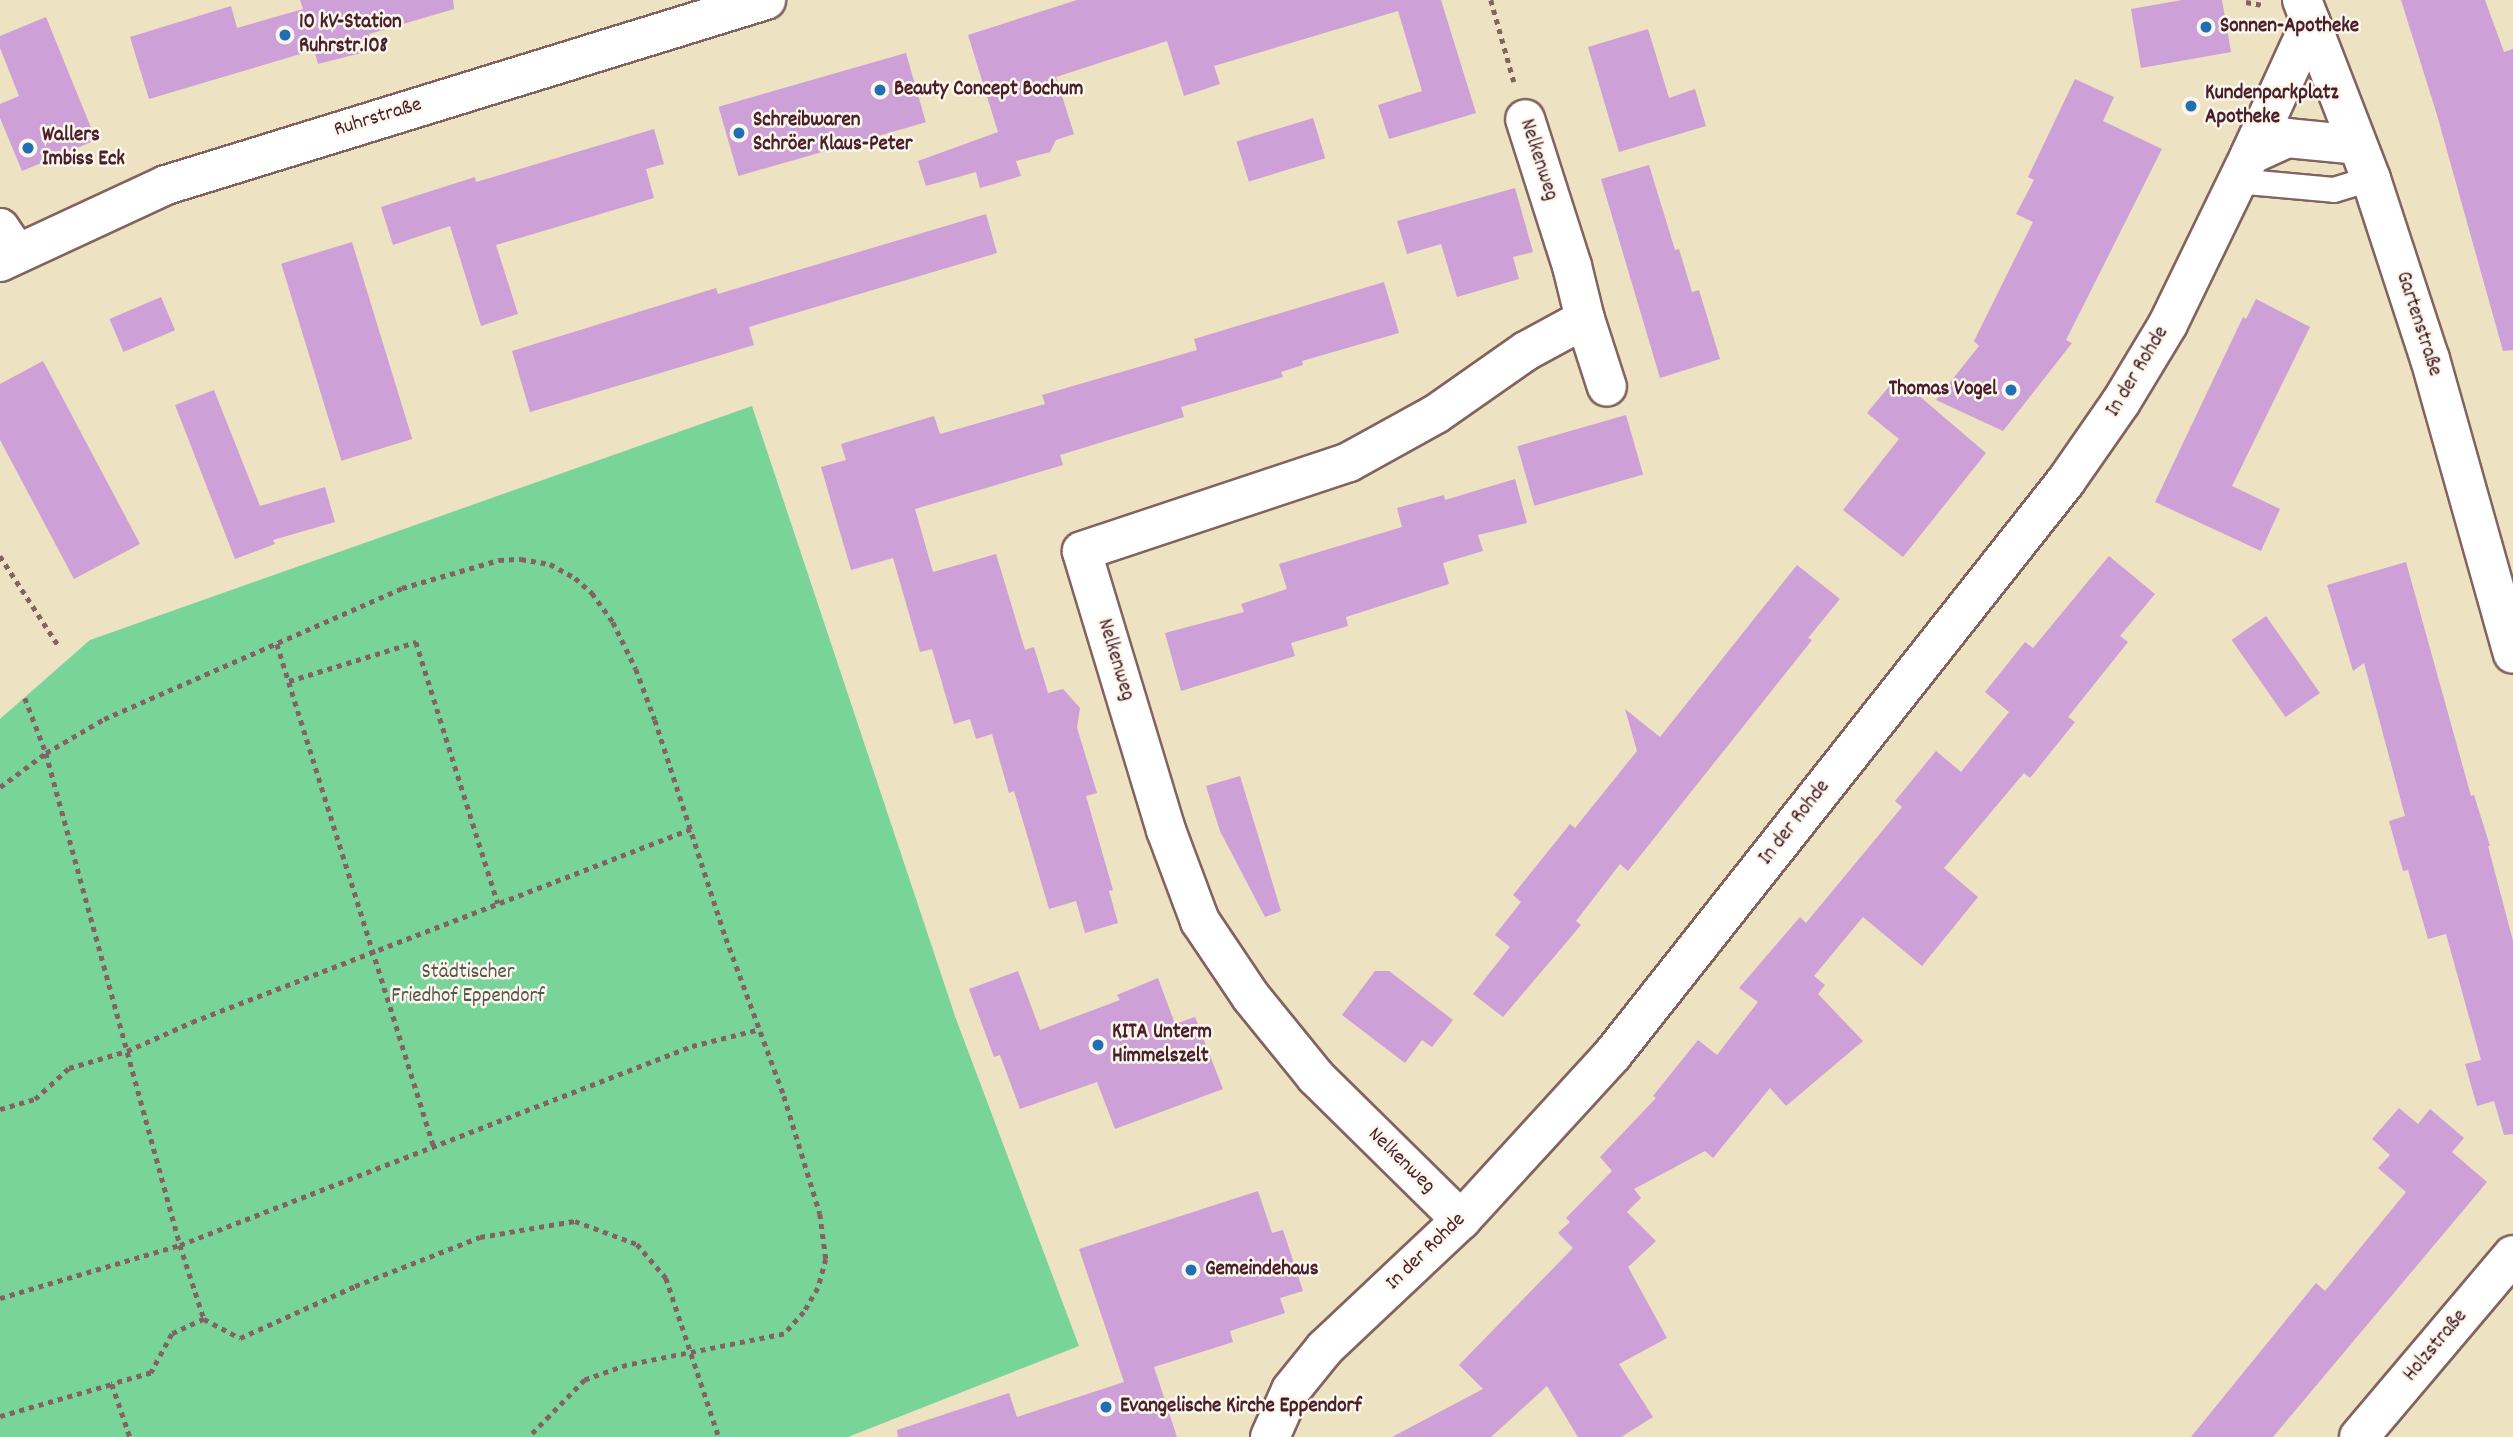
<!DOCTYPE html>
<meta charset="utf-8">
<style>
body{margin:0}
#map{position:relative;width:2513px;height:1437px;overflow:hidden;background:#ede2c1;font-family:Dekko,sans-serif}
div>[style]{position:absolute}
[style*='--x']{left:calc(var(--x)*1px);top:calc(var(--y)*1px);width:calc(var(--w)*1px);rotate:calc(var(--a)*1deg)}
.green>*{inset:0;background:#79d49a}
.building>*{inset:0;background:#cda0d7;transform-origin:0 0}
.path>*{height:4.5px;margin-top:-2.25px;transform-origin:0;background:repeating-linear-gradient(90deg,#836360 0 5px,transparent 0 10px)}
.roads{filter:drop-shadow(2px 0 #836360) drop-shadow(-2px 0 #836360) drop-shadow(0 2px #836360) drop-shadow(0 -2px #836360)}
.service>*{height:24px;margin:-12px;padding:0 12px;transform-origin:12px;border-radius:12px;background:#fff}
.minor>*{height:38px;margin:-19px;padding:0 19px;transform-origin:19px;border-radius:19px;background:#fff}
.tertiary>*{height:38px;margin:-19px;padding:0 19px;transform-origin:19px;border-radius:19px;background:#fff}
.dots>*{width:19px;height:19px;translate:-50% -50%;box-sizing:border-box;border:4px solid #fbf7ec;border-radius:50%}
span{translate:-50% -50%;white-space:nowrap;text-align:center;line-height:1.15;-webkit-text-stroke:5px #fbf7ec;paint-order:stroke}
.poi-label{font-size:21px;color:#4a1f2b;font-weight:700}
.left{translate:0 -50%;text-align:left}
.right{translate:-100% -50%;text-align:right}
.street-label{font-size:21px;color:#4a1f2b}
.park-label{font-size:21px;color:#58554c}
</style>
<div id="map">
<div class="green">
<i style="clip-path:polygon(752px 406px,956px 1019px,1079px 1346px,848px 1437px,0 1437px,0 719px,90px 640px)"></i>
</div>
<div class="building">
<i style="clip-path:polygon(300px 0,453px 0,454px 9px,369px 34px,373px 50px,318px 64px,314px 50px,149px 99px,130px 37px,231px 6px,237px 28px,303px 9px)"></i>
<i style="clip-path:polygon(1077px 0,1441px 0,1476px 113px,1389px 139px,1378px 105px,1422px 91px,1398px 11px,1214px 66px,1220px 84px,1184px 96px,1167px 41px,1056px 77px,1074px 134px,1056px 140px,1050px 152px,1016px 161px,1021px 176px,980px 188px,976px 172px,926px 186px,918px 161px,998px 132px,968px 35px)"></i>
<i style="clip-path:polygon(2182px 0,2222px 0,2231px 52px,2141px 68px,2131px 9px)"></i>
<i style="clip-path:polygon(2401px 0,2485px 0,2504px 52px,2513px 49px,2513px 350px,2503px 351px,2437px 115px)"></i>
<i style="clip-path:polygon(46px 17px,96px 140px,22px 171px,0 118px,0 104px,19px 96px,0 48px,0 36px)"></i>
<i style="clip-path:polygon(1648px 29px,1669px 98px,1695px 89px,1706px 126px,1619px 152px,1588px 47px)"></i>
<i style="left:906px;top:53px;width:72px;height:195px;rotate:74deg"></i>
<i style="clip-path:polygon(2075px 79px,2114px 97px,2103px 121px,2162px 149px,2066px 340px,2072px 343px,2003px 431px,1936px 400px,1979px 346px,1974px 341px,2033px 222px,2016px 214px,2034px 180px,2028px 177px)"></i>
<i style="left:1313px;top:118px;width:42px;height:80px;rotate:73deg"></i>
<i style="clip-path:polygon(654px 129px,664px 164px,646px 169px,654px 198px,496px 245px,518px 314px,481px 326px,450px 226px,393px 245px,381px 207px,475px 177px,476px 182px)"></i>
<i style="clip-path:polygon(1649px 165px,1675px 250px,1679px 249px,1692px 292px,1699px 290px,1720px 359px,1660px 378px,1601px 179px)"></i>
<i style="clip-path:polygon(1515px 188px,1533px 252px,1513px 257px,1519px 279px,1457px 297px,1441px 244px,1407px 254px,1397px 221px)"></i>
<i style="clip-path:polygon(986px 214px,997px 253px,749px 327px,754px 345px,530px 412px,512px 351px,716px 288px,718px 294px)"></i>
<i style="left:352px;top:242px;width:206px;height:74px;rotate:73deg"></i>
<i style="clip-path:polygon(1384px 282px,1399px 333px,1302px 361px,1303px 365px,1281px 372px,1283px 377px,1181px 407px,1184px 417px,1060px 455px,1063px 465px,915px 509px,933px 572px,996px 554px,1025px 650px,1034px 647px,1048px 693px,1063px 689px,1080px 708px,1077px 728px,1097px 793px,1086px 796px,1113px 890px,1109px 891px,1118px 923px,1085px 933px,1076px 901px,1049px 909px,1014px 791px,1009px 793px,992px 734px,976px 739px,970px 719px,954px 724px,932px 649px,920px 652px,893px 558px,851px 570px,821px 467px,846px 460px,841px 444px,934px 416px,940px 434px,1045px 404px,1042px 395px,1197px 350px,1194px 339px)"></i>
<i style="left:161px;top:297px;width:36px;height:56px;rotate:67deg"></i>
<i style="clip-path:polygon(2256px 299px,2310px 327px,2232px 486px,2280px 509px,2261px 551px,2155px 502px,2243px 317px,2246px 319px)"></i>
<i style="clip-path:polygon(43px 361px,140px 544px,74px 579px,0 440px,0 384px)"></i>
<i style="clip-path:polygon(1897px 377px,1986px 453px,1903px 557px,1843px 510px,1899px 439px,1867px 413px)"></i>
<i style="clip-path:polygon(214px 390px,260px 506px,325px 487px,335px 522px,273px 540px,275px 544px,235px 559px,175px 405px)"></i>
<i style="left:1626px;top:415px;width:62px;height:113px;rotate:74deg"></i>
<i style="clip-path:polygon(1515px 479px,1527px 523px,1478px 535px,1483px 551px,1443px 563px,1449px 584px,1346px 617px,1348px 626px,1291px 643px,1295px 656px,1181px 691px,1165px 633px,1244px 612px,1241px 604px,1287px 589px,1279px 564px,1402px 527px,1397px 508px,1444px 495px,1445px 500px)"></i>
<i style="clip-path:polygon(2109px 556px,2155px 594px,2120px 636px,2128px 642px,2068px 717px,2075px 722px,2030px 778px,2024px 773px,1944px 868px,1978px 897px,1922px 966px,1863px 917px,1814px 976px,1825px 985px,1818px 994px,1863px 1041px,1786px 1106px,1770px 1088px,1713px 1158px,1705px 1151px,1634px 1189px,1641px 1198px,1627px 1212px,1656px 1241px,1628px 1267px,1667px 1338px,1619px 1364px,1653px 1417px,1621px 1437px,1578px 1437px,1547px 1386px,1491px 1437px,1392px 1437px,1483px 1389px,1459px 1365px,1573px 1248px,1558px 1233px,1570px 1222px,1566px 1218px,1612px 1171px,1600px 1157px,1656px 1098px,1653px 1096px,1698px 1040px,1717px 1055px,1758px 1002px,1739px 988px,1800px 917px,1806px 923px,1902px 807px,1895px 801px,1936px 751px,1961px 772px,2009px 712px,1985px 692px,2025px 642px,2033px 648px)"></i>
<i style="clip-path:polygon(2406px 562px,2471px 796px,2474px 795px,2490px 846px,2488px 846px,2513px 941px,2513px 1134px,2504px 1135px,2494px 1101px,2477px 1106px,2465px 1064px,2481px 1060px,2446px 934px,2428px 939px,2408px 870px,2403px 871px,2389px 821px,2405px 816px,2364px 663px,2353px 671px,2327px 585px)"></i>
<i style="clip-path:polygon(1797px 565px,1840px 599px,1808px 638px,1812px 640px,1628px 871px,1620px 864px,1576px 921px,1581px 925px,1503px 1017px,1473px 994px,1510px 947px,1495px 935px,1521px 902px,1513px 895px,1570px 824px,1575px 828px,1637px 751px,1625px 709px,1660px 737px)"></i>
<i style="left:2266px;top:616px;width:94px;height:42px;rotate:55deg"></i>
<i style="clip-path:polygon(1240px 776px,1281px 911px,1265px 917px,1220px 831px,1206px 786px)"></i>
<i style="clip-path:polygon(1018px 971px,1040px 1030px,1120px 1000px,1117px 995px,1158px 978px,1175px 1024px,1195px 1017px,1223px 1089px,1115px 1129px,1097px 1082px,1020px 1109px,1000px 1055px,994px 1057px,969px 989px)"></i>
<i style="clip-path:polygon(1375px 971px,1389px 971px,1453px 1020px,1432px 1047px,1422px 1040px,1405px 1063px,1342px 1015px)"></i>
<i style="clip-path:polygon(2399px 1108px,2418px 1124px,2430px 1109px,2464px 1138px,2452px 1152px,2487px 1182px,2273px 1437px,2191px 1437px,2316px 1283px,2325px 1291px,2406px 1192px,2378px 1168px,2390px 1155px,2372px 1139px)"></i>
<i style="clip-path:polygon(1258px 1191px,1272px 1233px,1283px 1230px,1303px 1291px,1280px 1298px,1285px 1313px,1230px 1331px,1233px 1342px,1154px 1367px,1177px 1437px,898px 1437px,897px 1430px,1009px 1393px,1017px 1417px,1124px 1382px,1079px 1249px)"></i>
</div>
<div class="path">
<i style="--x:1491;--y:0;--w:85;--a:74.3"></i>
<i style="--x:2246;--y:2;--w:17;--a:10"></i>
<i style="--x:0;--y:556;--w:106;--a:56.9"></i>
<i style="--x:277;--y:644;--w:527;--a:72.67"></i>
<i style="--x:289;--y:681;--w:133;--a:-17.1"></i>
<i style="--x:416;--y:642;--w:274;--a:72.6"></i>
<i style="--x:25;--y:698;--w:59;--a:69.1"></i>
<i style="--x:46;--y:753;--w:510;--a:74.76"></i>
<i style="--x:180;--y:1245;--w:78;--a:72"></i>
<i style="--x:204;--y:1319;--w:35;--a:155"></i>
<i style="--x:172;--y:1334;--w:44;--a:118.3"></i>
<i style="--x:151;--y:1373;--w:41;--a:164.2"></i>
<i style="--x:112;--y:1384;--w:56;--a:71.2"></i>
<i style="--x:0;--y:787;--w:57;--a:-36.5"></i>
<i style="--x:46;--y:753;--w:67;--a:-30.4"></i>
<i style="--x:104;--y:719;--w:326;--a:-23.7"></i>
<i style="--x:402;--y:588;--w:101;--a:-16.1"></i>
<i style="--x:499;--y:560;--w:22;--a:-3"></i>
<i style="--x:521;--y:559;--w:29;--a:10"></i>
<i style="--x:550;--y:564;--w:29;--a:29"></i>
<i style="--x:575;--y:578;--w:23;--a:41"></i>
<i style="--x:592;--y:593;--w:36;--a:54"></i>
<i style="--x:613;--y:622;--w:52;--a:63.9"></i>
<i style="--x:636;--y:669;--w:54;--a:69.6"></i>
<i style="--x:655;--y:720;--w:229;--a:72"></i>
<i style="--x:726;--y:938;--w:168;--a:69.8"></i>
<i style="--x:784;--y:1096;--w:123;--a:73"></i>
<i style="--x:820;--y:1214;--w:45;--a:82.4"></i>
<i style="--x:826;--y:1259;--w:30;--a:105"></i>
<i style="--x:818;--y:1288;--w:28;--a:120"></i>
<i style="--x:804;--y:1312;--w:30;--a:132"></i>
<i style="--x:784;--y:1334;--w:160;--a:168.8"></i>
<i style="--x:627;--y:1365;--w:45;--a:160.3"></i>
<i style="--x:585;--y:1380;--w:80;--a:134.5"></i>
<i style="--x:0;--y:1109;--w:36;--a:-16"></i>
<i style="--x:35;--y:1099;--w:46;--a:-42.4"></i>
<i style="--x:69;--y:1068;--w:60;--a:-16.3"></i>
<i style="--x:127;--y:1051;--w:71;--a:-24"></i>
<i style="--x:192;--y:1022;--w:535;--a:-21.15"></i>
<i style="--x:0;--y:1298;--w:188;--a:-16.4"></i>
<i style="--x:180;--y:1245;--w:549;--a:-21.24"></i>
<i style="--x:692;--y:1046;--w:70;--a:-14"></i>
<i style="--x:204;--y:1319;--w:41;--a:27.8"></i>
<i style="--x:240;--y:1338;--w:126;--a:-24.3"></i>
<i style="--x:355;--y:1286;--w:134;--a:-21.4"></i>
<i style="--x:480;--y:1237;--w:96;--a:-9.6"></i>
<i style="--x:575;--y:1221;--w:66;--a:20.4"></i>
<i style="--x:637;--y:1244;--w:45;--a:49.5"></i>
<i style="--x:666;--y:1278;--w:168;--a:71.6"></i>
<i style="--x:0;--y:1416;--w:116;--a:-15.9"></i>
</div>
<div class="roads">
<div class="service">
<i style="--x:2236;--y:181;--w:98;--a:5.2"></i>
<i style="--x:2334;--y:190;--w:39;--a:-17"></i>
</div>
<div class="minor">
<i style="--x:2250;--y:155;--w:41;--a:-24.7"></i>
<i style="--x:2287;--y:138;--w:70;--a:5.7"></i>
<i style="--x:0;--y:228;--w:29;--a:56"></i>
<i style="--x:1585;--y:319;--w:71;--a:72.1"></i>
<i style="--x:1461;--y:1220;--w:204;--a:-135.4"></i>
<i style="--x:1316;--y:1077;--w:103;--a:-129.1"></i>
<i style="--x:1251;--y:997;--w:92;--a:-123.9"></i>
<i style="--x:1200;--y:921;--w:97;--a:-110.5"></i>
<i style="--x:1166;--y:830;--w:291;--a:-106.8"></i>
<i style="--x:1082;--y:551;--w:281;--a:-18.4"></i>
<i style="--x:1349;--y:462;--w:99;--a:-28.9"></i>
<i style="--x:1436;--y:414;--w:110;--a:-35"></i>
<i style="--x:1526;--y:351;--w:67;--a:-28.5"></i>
<i style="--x:1585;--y:319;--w:55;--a:-103.8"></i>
<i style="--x:1572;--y:266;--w:154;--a:-107.7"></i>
<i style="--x:1270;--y:1437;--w:51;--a:-65.9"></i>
<i style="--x:1291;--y:1390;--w:54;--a:-51"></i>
<i style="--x:1325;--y:1348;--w:187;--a:-43.3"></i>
<i style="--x:1461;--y:1220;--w:225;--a:-47.5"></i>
<i style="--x:1613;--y:1054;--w:730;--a:-51.67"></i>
<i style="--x:2066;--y:481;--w:96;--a:-55.2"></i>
<i style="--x:2121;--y:402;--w:91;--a:-58.9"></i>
<i style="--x:2168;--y:324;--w:188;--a:-64.1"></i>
<i style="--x:2250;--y:155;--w:146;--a:-65.4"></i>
<i style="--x:2359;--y:1437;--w:238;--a:-49.8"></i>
</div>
<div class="tertiary">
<i style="--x:2302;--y:0;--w:192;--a:68.9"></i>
<i style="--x:2371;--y:179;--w:189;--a:71.9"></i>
<i style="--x:2430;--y:359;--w:306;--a:74.3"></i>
<i style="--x:0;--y:262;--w:183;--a:-24.9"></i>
<i style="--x:166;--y:185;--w:628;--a:-17.14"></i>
</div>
</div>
<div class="dots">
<i style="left:2206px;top:27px;background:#1f6fb2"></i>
<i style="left:285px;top:35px;background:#1f6fb2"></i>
<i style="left:880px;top:90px;background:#1f6fb2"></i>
<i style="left:2191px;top:106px;background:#1f6fb2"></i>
<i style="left:739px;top:133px;background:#1f6fb2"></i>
<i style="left:28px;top:148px;background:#1f6fb2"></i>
<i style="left:2011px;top:390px;background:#1f6fb2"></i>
<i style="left:1098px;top:1045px;background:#1f6fb2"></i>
<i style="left:1191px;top:1270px;background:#1f6fb2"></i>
<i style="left:1106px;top:1407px;background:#1f6fb2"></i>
</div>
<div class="poi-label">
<span class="left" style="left:299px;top:35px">10 kV-Station<br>Ruhrstr.108</span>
<span class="left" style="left:2220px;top:27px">Sonnen-Apotheke</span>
<span class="left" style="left:894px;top:90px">Beauty Concept Bochum</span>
<span class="left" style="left:2205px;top:106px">Kundenparkplatz<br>Apotheke</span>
<span class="left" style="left:753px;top:133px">Schreibwaren<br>Schröer Klaus-Peter</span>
<span class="left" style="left:42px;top:148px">Wallers<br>Imbiss Eck</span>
<span class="right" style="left:1997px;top:390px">Thomas Vogel</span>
<span class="left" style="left:1112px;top:1045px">KITA Unterm<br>Himmelszelt</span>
<span class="left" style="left:1205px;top:1270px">Gemeindehaus</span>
<span class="left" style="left:1120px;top:1407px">Evangelische Kirche Eppendorf</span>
</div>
<div class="street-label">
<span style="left:378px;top:118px;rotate:-17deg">Ruhrstraße</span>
<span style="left:1538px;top:160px;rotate:72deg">Nelkenweg</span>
<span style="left:2418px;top:324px;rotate:72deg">Gartenstraße</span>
<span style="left:2138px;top:372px;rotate:-59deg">In der Rohde</span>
<span style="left:1115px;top:660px;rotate:73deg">Nelkenweg</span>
<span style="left:1795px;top:823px;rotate:-52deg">In der Rohde</span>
<span style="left:1401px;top:1161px;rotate:44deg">Nelkenweg</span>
<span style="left:1426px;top:1252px;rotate:-44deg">In der Rohde</span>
<span style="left:2436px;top:1346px;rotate:-50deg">Holzstraße</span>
</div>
<div class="park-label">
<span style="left:468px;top:985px">Städtischer<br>Friedhof Eppendorf</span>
</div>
</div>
